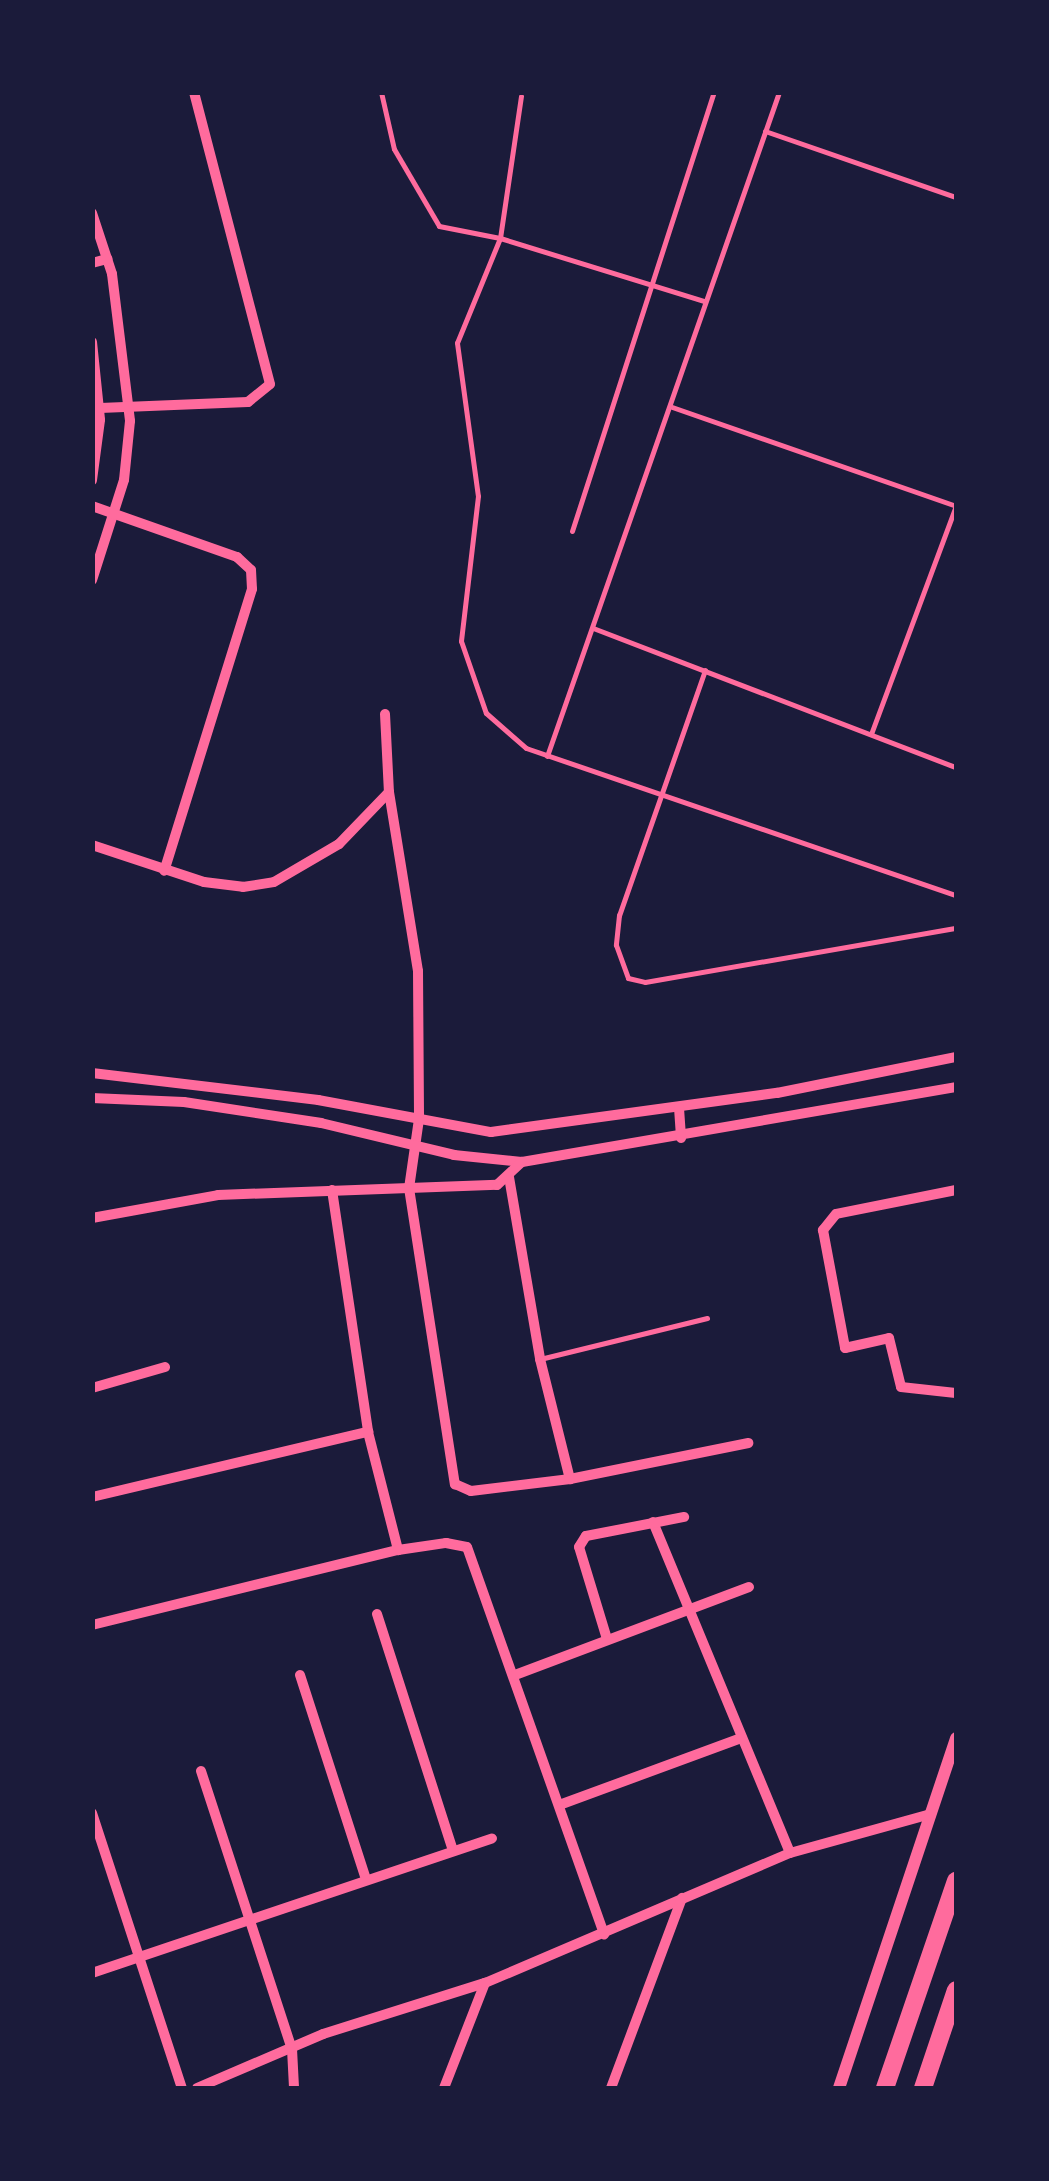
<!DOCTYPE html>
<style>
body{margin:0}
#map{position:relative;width:1049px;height:2181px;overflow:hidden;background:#1b1b3a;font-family:Manrope,sans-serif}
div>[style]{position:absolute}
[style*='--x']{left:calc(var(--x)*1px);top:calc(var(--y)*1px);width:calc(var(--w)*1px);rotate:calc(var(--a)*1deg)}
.service>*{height:5px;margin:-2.5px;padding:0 2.5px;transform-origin:2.5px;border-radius:2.5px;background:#ff6b9d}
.minor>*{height:10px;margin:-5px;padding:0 5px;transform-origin:5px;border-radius:5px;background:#ff6b9d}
.tertiary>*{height:12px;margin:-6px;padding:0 6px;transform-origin:6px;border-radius:6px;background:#ff6b9d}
.trunk>*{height:18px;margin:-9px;padding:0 9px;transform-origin:9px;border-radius:9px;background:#ff6b9d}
span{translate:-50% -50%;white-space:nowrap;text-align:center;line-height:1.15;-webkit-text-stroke:9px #1b1b3a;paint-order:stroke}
.frame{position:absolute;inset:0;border:95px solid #1b1b3a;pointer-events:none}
</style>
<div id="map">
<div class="service">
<i style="--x:381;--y:92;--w:58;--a:77.2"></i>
<i style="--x:394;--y:149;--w:89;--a:59.7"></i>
<i style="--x:439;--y:226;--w:62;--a:11.1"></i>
<i style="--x:500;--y:238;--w:213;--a:17.2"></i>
<i style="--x:503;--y:92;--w:19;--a:0"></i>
<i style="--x:521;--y:96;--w:144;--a:98.4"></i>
<i style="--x:500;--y:238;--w:113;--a:112.3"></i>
<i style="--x:457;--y:343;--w:154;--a:82.2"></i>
<i style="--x:478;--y:496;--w:146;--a:96.7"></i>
<i style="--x:461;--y:641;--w:76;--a:70.9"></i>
<i style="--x:486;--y:713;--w:53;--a:41.2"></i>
<i style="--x:526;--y:748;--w:454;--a:18.9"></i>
<i style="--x:765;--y:131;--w:202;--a:19.1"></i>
<i style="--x:672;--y:407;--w:301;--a:19.2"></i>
<i style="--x:572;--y:531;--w:461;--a:-72.1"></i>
<i style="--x:593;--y:628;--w:389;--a:21"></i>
<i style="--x:705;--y:670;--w:260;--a:109.3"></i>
<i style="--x:619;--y:915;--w:30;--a:96"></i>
<i style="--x:616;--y:945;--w:35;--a:70"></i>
<i style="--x:628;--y:978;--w:17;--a:13"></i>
<i style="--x:645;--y:982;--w:316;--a:-9.9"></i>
<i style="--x:871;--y:734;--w:243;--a:-69.6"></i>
<i style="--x:547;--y:756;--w:703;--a:-70.74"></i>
<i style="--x:540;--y:1359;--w:172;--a:-13.8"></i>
</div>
<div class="minor">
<i style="--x:92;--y:213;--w:64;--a:71.8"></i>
<i style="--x:112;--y:274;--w:148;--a:83"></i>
<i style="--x:130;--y:421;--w:59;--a:95.8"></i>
<i style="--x:124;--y:480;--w:105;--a:107.7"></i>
<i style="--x:92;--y:263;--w:16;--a:-15"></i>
<i style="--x:92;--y:342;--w:78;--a:84.1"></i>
<i style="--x:100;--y:420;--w:61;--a:97.6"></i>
<i style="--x:100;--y:408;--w:148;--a:-2.3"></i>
<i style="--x:248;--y:402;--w:28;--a:-39"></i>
<i style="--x:270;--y:384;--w:302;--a:-104.6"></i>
<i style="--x:92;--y:506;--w:154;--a:19.4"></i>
<i style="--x:237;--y:557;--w:19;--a:43"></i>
<i style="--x:251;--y:570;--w:19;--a:87"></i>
<i style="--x:252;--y:589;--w:295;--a:107.3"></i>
<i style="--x:385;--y:714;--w:78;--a:87.1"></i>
<i style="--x:389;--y:792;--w:181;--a:80.8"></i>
<i style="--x:418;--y:971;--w:148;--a:89.6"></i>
<i style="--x:419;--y:1119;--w:70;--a:98.2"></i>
<i style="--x:409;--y:1188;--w:300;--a:81.2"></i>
<i style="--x:455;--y:1484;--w:17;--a:24"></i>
<i style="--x:471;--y:1491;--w:100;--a:-6.9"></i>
<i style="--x:570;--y:1479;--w:182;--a:-11.4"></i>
<i style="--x:92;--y:845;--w:118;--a:18.3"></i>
<i style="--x:204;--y:882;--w:39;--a:7"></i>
<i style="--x:243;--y:887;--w:31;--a:-9"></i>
<i style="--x:274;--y:882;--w:75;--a:-30.3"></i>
<i style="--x:339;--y:844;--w:72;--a:-46.1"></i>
<i style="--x:92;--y:1073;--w:228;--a:6.8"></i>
<i style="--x:318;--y:1100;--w:176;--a:10.5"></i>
<i style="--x:491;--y:1132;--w:289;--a:-7.8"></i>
<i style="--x:777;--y:1093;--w:183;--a:-11.4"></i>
<i style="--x:92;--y:1098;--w:92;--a:2.5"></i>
<i style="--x:184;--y:1102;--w:139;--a:8.7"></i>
<i style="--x:321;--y:1123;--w:137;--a:13.5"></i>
<i style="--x:454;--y:1155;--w:68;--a:5.9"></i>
<i style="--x:522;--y:1162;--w:440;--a:-9.8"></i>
<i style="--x:679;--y:1108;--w:30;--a:86"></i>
<i style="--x:509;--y:1177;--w:185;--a:80.3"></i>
<i style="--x:540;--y:1359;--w:124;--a:76"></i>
<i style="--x:332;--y:1190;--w:245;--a:81.5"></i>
<i style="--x:368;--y:1432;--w:122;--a:75.7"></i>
<i style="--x:956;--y:1190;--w:122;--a:168.7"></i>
<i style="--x:836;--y:1214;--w:21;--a:129"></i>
<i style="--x:823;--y:1230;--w:120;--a:79.4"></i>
<i style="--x:845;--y:1348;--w:45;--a:-12.8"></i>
<i style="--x:889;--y:1338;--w:50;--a:76.2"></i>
<i style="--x:901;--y:1387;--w:55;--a:6.2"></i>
<i style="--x:92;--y:1218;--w:128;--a:-10.3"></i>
<i style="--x:218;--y:1195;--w:279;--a:-2.1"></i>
<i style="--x:497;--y:1185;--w:34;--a:-43"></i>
<i style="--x:92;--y:1388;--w:76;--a:-16"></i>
<i style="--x:92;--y:1497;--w:284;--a:-13.3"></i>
<i style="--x:653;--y:1522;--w:358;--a:67.5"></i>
<i style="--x:377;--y:1614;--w:249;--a:72.2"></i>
<i style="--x:92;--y:1625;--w:315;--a:-13.8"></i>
<i style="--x:398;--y:1550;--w:49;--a:-8.3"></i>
<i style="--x:446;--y:1543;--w:21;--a:11"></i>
<i style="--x:467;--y:1547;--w:411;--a:70.5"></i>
<i style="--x:607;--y:1639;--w:96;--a:-106.9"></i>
<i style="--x:579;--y:1547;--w:13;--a:-58"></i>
<i style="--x:586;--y:1536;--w:100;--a:-11"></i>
<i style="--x:300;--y:1675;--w:214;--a:72.1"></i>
<i style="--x:515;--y:1675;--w:250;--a:-20.6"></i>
<i style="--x:201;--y:1771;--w:293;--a:71.9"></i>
<i style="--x:292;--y:2049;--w:39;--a:87"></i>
<i style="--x:562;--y:1804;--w:191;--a:-20.2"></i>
<i style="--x:92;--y:1813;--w:289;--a:71.9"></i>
<i style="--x:92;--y:1973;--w:422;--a:-18.6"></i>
<i style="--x:197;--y:2088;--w:137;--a:-23.2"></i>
<i style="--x:323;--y:2034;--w:170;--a:-17.5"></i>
<i style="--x:485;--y:1983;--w:332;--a:-23.1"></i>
<i style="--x:790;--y:1853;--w:146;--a:-15.5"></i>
<i style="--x:444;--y:2088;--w:113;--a:-68.7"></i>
<i style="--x:611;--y:2088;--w:203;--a:-69.5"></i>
</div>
<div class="tertiary">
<i style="--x:839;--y:2088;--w:369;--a:-71.5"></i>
</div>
<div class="trunk">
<i style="--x:885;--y:2088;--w:219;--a:-71.1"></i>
<i style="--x:923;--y:2088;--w:103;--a:-71.4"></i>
</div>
<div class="frame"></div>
</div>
